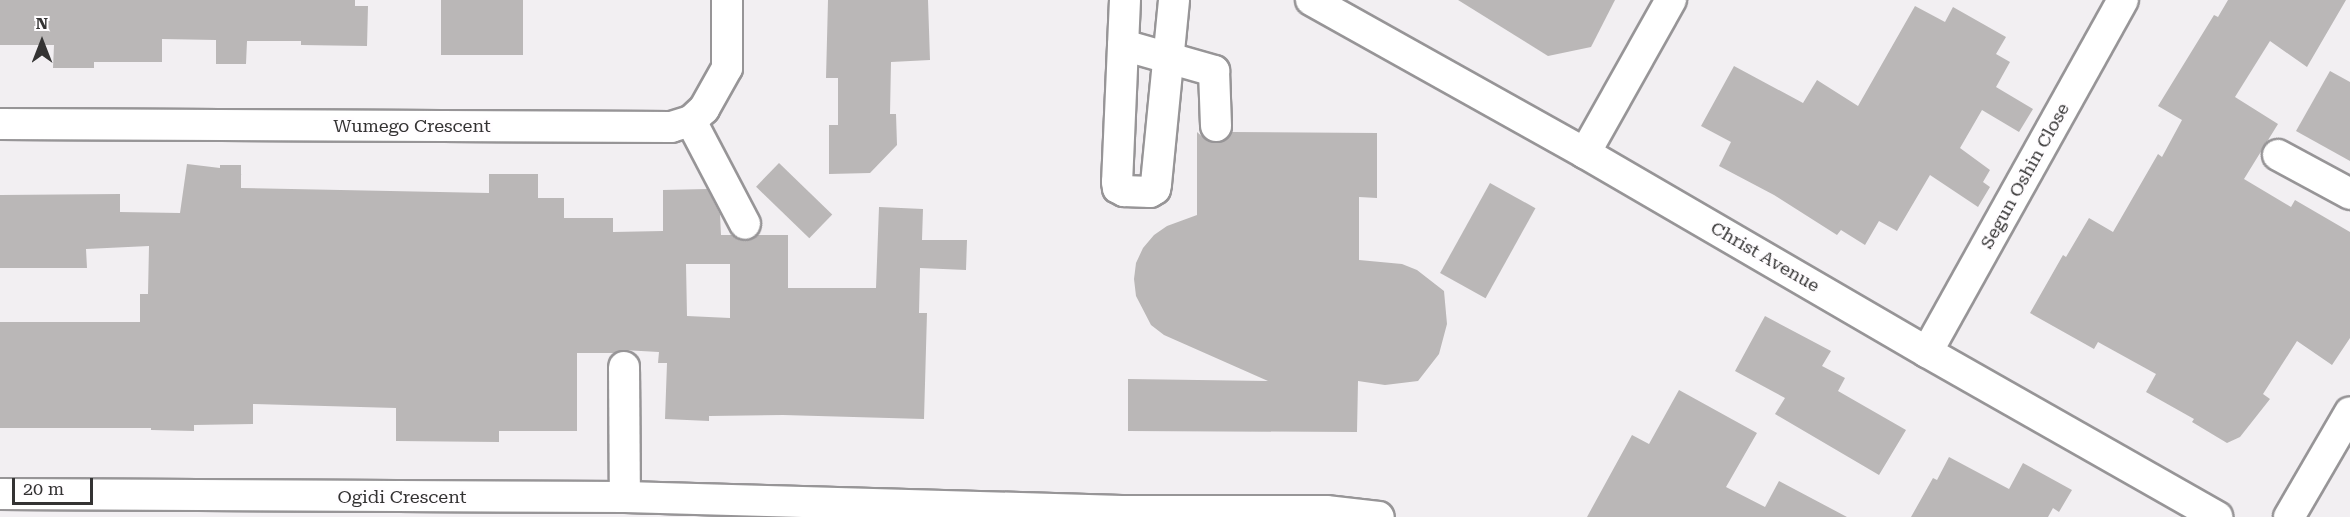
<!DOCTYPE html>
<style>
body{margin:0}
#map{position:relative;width:2350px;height:517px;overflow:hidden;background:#f2eff2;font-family:"Roboto Serif",serif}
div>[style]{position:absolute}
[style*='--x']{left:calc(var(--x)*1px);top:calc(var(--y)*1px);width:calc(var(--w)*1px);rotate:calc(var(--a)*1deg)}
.building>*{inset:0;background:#bab7b7;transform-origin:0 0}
.roads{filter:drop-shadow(2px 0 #979597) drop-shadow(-2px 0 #979597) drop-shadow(0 2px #979597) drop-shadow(0 -2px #979597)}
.minor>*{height:30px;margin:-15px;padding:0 15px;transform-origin:15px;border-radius:15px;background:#fff}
span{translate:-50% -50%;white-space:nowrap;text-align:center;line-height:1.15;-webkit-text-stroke:5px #fffdff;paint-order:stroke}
.street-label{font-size:18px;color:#343333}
.north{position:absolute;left:12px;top:12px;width:60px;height:60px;-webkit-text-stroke:4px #fffdff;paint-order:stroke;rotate:0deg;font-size:16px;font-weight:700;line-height:24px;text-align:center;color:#343333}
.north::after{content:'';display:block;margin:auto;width:21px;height:27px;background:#343333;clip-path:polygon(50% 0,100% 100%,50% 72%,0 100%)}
.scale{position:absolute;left:12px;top:478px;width:81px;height:27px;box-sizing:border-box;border:3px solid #343333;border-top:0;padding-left:8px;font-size:18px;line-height:21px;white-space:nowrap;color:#343333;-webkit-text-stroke:4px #fffdff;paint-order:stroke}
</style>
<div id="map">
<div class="building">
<i style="clip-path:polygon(0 0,355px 0,355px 6px,368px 6px,367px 46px,301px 45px,301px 41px,247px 41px,246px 64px,216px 64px,216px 40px,162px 39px,162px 62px,94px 62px,94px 68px,53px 68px,54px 45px,0 45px)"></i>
<i style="left:441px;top:0;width:82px;height:55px"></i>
<i style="clip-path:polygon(828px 0,928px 0,930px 60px,891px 62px,890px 114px,896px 114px,897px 145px,870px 173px,829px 174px,829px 125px,838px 125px,838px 78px,826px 78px)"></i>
<i style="clip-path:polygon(1458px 0,1615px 0,1591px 47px,1548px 56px)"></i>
<i style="clip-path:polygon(2228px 0,2346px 0,2307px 67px,2270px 41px,2235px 97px,2278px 124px,2244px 179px,2291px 207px,2295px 200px,2350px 232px,2350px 338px,2332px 365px,2297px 341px,2263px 394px,2270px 399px,2240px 437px,2227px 443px,2192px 422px,2194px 419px,2146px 392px,2156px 374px,2098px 342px,2094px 349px,2030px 313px,2063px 255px,2066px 257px,2089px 218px,2113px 232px,2158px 154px,2162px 157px,2182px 120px,2158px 106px,2214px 15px,2218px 17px)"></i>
<i style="clip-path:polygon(1915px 6px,1945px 22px,1953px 7px,2006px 37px,1996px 54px,2010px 62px,1996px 87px,2033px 109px,2019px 132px,1982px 110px,1960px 148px,1990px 170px,1983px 182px,1990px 187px,1978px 207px,1930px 175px,1897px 231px,1879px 221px,1865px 245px,1841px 230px,1837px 235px,1774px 195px,1719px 166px,1731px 142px,1701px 126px,1734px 66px,1803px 103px,1817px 80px,1858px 106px)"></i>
<i style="clip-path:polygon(2330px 71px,2350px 82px,2350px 161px,2296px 131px)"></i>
<i style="clip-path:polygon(1197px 132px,1207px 141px,1216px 143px,1226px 140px,1232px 132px,1377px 133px,1377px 198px,1359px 197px,1359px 260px,1402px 264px,1417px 270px,1444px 291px,1447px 324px,1439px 354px,1418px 381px,1385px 385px,1358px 381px,1357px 432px,1128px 431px,1128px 379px,1268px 381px,1164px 335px,1151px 325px,1136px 296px,1134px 279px,1136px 263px,1143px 248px,1154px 235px,1167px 226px,1197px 215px)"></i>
<i style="left:779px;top:163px;width:74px;height:33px;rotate:44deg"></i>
<i style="clip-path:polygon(evenodd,187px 164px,220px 168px,220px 165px,241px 165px,241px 188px,489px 193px,489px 174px,538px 174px,538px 198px,564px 198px,564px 218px,613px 218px,613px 232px,663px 231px,663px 190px,707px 189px,720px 214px,721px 235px,732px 235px,745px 241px,758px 235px,788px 235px,788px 288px,876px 288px,879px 207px,923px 209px,922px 240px,967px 240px,966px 270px,920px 268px,919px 313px,927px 313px,924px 419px,783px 415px,709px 416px,709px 421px,665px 419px,667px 363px,658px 363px,659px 352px,623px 350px,615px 353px,577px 353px,577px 431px,499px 431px,499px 442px,396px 441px,396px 408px,253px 404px,253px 424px,194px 425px,194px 431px,151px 430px,151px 428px,0 428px,0 322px,140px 322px,140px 294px,148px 294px,149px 246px,86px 249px,87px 268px,0 268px,0 195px,120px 194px,120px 212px,180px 213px,187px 164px,686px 264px,730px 264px,730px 318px,687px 316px,686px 264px)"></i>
<i style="left:1490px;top:183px;width:52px;height:103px;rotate:29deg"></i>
<i style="clip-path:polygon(1765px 316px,1831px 351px,1822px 366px,1845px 378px,1838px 391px,1906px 430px,1879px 475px,1775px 414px,1785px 398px,1735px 371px)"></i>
<i style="clip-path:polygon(1679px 390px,1757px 433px,1726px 487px,1765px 507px,1779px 481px,1847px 517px,1587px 517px,1632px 435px,1649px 444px)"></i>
<i style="clip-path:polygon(1949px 457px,2009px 489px,2023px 463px,2072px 490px,2059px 512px,2053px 508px,2048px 517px,1911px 517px,1933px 478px,1937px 480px)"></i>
</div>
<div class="roads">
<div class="minor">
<i style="--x:1125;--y:0;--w:182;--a:92.5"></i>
<i style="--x:1117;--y:182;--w:6;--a:81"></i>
<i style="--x:1118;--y:188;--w:7;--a:27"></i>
<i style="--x:1124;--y:191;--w:26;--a:2"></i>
<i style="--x:1150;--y:192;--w:6;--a:-31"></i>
<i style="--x:1155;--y:189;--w:5;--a:-79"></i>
<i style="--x:1156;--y:184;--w:185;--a:-84.4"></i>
<i style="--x:1311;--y:0;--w:314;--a:29.2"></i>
<i style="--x:1585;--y:153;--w:396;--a:30.2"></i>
<i style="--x:1927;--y:352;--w:334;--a:29.6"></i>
<i style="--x:1123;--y:45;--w:95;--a:15.9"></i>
<i style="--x:1214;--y:71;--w:55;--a:87.9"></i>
<i style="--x:691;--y:121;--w:116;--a:62.3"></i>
<i style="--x:0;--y:124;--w:671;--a:0.26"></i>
<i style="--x:671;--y:127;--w:21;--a:-17"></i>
<i style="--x:691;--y:121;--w:18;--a:-43"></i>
<i style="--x:704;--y:109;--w:47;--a:-60.7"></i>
<i style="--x:727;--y:68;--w:68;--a:-90"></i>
<i style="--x:1585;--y:153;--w:176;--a:-60.7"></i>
<i style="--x:2278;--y:155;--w:82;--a:28.4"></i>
<i style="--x:1927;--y:352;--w:403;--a:-60.9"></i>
<i style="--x:624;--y:367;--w:130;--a:89.6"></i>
<i style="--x:0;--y:494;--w:625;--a:0.28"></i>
<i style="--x:625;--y:497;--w:497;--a:1.6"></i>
<i style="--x:1122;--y:511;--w:204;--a:0"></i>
<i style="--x:1326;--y:511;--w:53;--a:6.5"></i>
<i style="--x:2289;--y:517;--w:121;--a:-59.8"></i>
</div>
</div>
<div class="street-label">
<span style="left:412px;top:126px">Wumego Crescent</span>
<span style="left:2025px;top:176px;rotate:-61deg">Segun Oshin Close</span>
<span style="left:1765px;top:257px;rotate:30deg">Christ Avenue</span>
<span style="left:402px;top:497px">Ogidi Crescent</span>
</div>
<div class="north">N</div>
<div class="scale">20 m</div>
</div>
